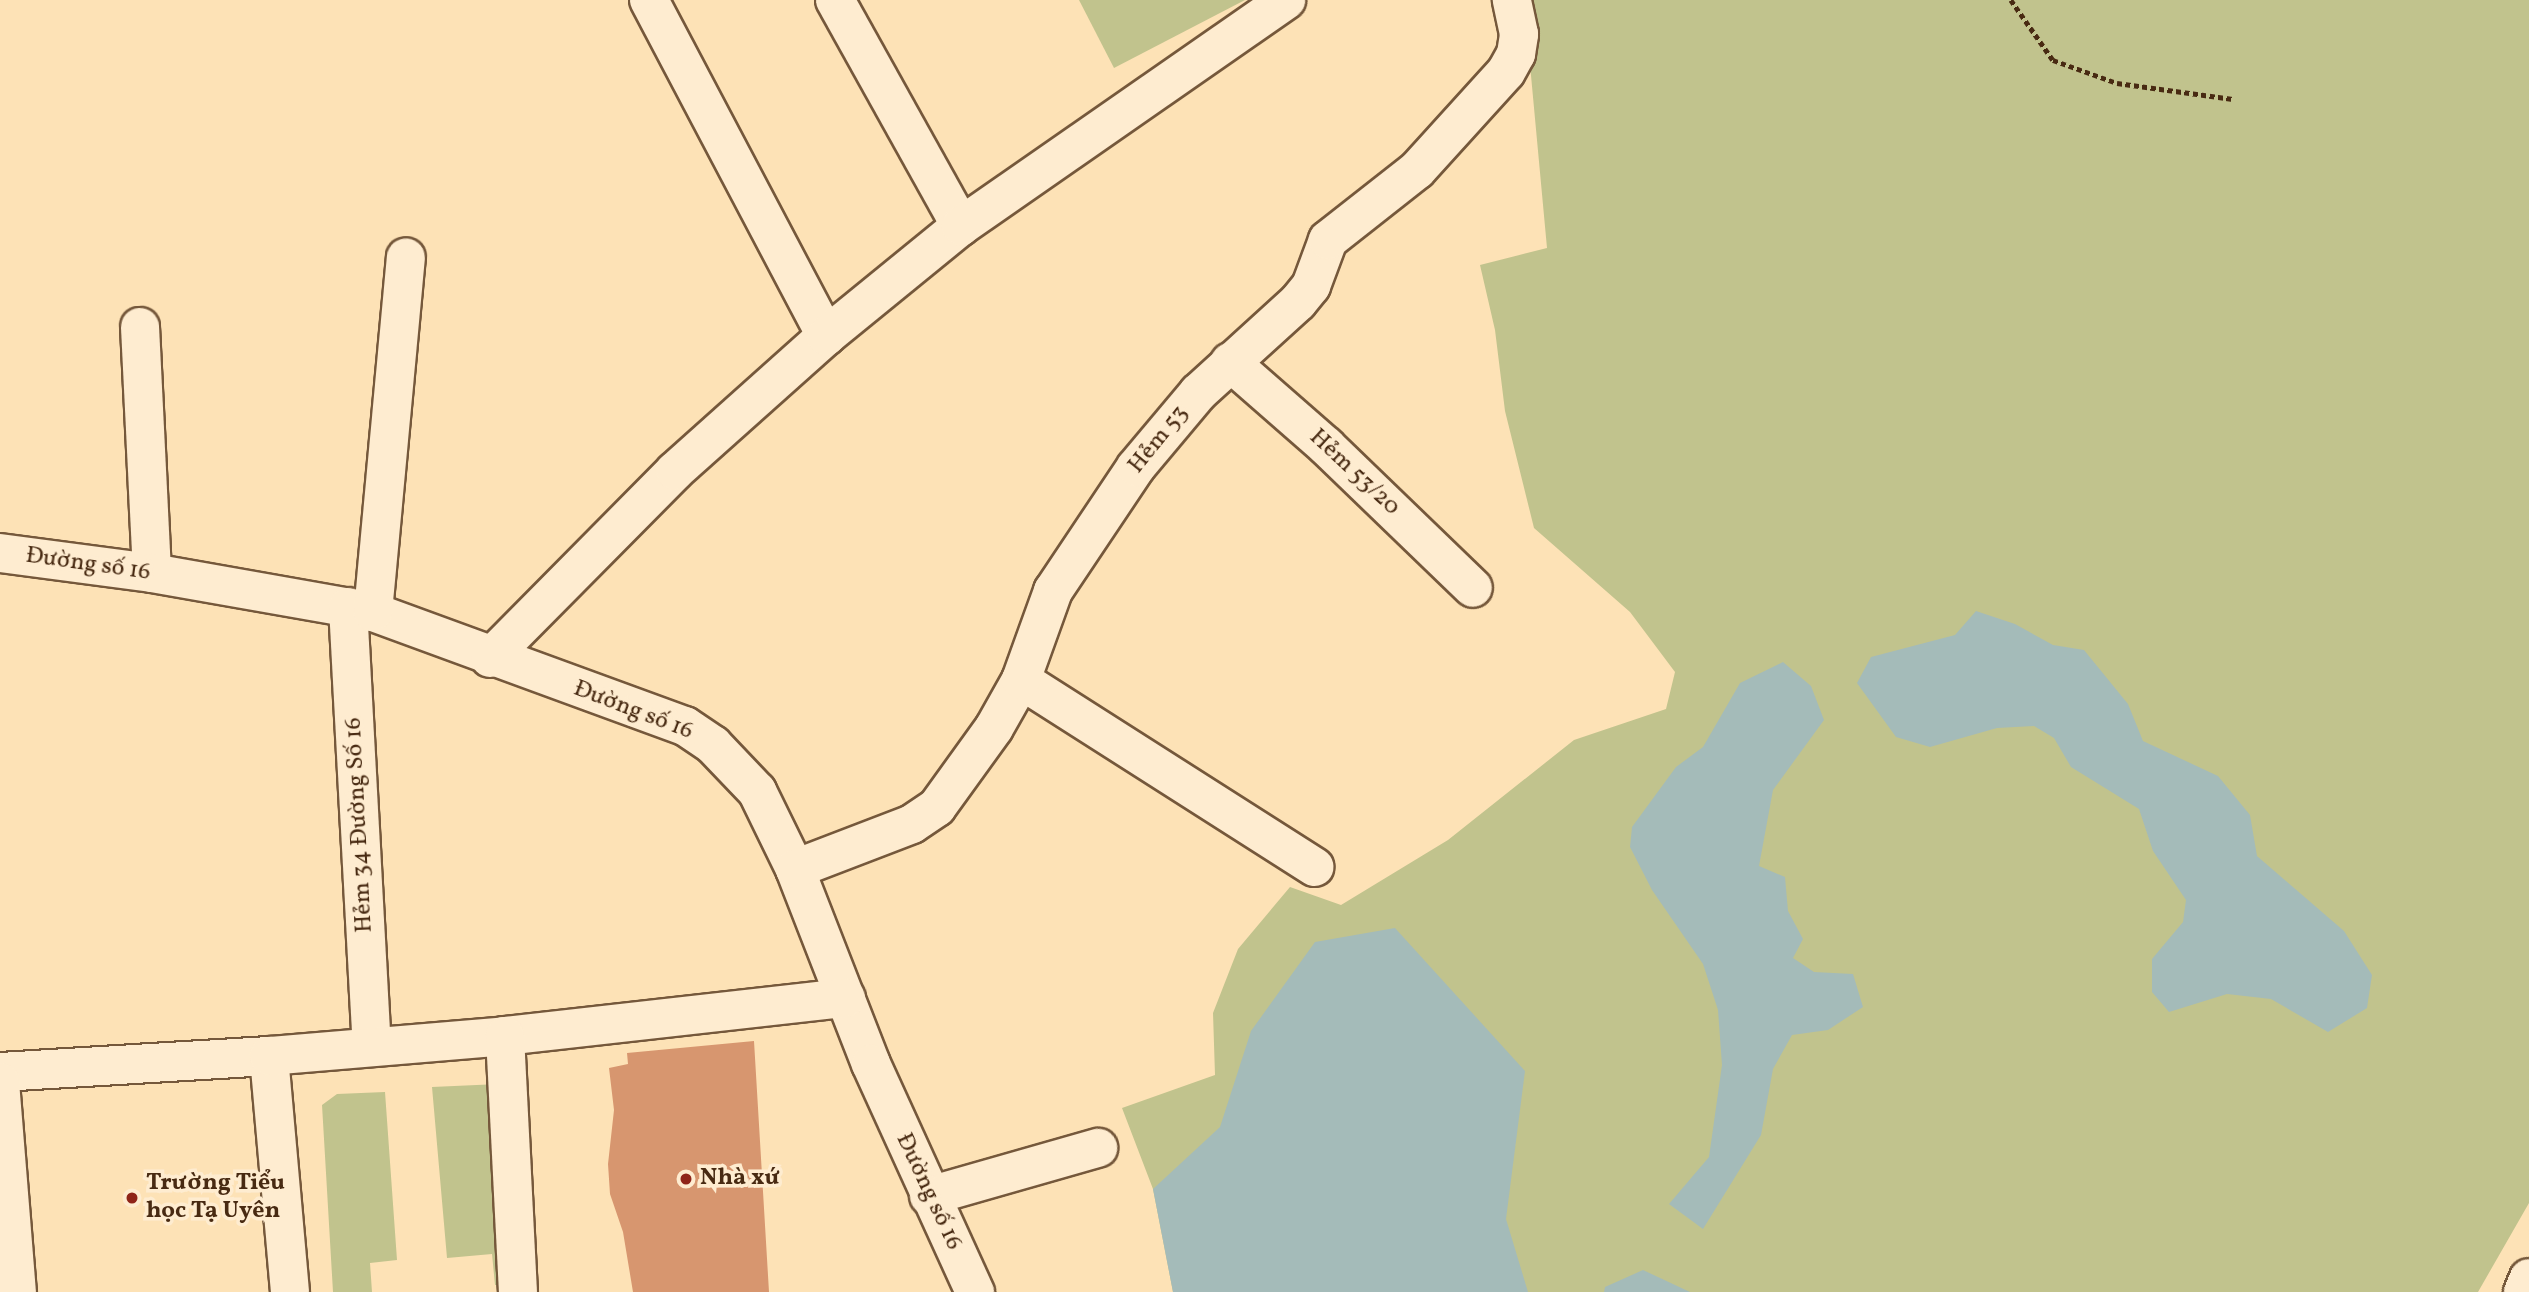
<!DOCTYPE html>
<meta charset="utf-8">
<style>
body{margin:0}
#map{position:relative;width:2529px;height:1292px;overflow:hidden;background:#fde2b6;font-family:Vollkorn,serif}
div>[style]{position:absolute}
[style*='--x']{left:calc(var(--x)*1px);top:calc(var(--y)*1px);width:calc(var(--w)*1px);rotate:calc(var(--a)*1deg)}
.green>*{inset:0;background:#c1c38d}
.water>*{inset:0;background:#a4bbb9}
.building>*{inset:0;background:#d7966f}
.path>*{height:4.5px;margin-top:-2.25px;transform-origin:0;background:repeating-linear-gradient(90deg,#482a12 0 5px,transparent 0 8.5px)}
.roads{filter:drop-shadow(2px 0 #75583b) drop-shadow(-2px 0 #75583b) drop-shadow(0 2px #75583b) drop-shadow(0 -2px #75583b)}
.minor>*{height:38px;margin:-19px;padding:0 19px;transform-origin:19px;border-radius:19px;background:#feecd0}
.dots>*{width:19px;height:19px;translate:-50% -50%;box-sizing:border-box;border:4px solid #feecd0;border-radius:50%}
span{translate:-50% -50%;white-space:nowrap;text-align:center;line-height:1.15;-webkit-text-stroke:7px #feecd0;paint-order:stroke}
.street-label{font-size:24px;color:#482a12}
.poi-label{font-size:24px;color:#482a12;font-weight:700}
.left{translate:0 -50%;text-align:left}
</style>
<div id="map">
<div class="green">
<i style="clip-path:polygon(1079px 0,1245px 0,1114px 68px)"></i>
<i style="clip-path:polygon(1524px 0,2529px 0,2529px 1203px,2478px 1292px,1173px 1292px,1153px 1189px,1122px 1108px,1215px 1075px,1213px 1013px,1238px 949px,1290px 887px,1341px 905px,1448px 840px,1574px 740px,1666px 709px,1675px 672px,1630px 612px,1534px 528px,1505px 411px,1495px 330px,1480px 265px,1547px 248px)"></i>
<i style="clip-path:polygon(499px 1084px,516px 1284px,495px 1285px,492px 1254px,447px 1258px,432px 1087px)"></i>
<i style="clip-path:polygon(385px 1092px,397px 1260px,370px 1263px,372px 1292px,333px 1292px,322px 1105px,337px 1094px)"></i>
</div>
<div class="water">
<i style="clip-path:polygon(1976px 611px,2015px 624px,2053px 645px,2084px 650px,2128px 704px,2143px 741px,2218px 776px,2250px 815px,2257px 856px,2344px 931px,2372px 975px,2367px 1008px,2328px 1032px,2271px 999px,2227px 994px,2169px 1012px,2152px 992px,2152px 959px,2183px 922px,2186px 900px,2153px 851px,2139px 809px,2071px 767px,2054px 738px,2034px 726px,1997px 728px,1930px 747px,1896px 737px,1857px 683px,1871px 657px,1955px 635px)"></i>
<i style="clip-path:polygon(1783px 662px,1811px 686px,1824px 720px,1773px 790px,1759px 866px,1785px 877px,1788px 911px,1803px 939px,1793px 958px,1814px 972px,1853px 974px,1863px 1007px,1828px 1030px,1792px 1035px,1773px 1069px,1761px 1135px,1703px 1229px,1669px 1204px,1709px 1157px,1722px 1065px,1718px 1010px,1703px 964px,1652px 890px,1630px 847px,1632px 827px,1676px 767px,1703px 747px,1740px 683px)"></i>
<i style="clip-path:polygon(1395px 928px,1525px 1071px,1506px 1219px,1528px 1292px,1173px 1292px,1153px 1189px,1220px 1127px,1251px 1031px,1315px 942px)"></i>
<i style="clip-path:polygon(1643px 1270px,1690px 1292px,1604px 1292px,1605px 1287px)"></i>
</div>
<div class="building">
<i style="clip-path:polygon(754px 1041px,769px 1292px,633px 1292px,623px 1232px,610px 1194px,608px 1164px,614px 1110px,609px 1068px,628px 1064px,627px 1053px)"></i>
</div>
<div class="path">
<i style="--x:2011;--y:0;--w:73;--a:55"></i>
<i style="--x:2053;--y:60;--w:68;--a:19.8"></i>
<i style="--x:2117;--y:83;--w:117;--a:7.9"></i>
</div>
<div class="roads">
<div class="minor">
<i style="--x:649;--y:0;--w:380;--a:62.2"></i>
<i style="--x:835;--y:0;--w:259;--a:60.9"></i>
<i style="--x:140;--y:327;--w:246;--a:87.2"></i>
<i style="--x:1230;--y:362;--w:128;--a:41.2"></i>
<i style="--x:1326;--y:446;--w:204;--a:44"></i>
<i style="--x:0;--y:553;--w:153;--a:7.5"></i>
<i style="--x:152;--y:573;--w:224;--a:10"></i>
<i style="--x:373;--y:612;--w:332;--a:20.1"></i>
<i style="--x:685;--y:726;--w:34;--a:34"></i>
<i style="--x:713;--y:745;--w:64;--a:46.3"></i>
<i style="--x:757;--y:791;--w:87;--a:64"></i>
<i style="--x:795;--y:869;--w:209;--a:68.7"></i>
<i style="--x:871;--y:1064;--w:251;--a:65.5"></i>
<i style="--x:348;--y:607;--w:438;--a:86.9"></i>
<i style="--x:373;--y:612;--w:356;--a:-84.7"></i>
<i style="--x:490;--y:658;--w:263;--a:-45.3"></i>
<i style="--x:675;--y:471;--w:203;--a:-41.8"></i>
<i style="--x:826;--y:336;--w:174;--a:-39.2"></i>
<i style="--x:961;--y:226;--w:396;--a:-34.8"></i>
<i style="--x:1021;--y:680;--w:348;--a:32.5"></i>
<i style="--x:795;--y:869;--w:125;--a:-21"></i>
<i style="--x:912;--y:824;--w:30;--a:-34"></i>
<i style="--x:937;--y:807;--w:97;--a:-54.2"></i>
<i style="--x:994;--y:728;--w:55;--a:-60.6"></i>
<i style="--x:1021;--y:680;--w:95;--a:-70.2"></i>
<i style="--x:1053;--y:591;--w:149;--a:-56.2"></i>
<i style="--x:1136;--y:467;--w:97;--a:-50"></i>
<i style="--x:1198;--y:393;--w:135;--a:-42.3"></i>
<i style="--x:1298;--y:302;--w:21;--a:-51"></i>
<i style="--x:1311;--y:286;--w:49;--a:-69.7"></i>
<i style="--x:1328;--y:240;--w:113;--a:-38.2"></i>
<i style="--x:1417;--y:170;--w:132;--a:-47.8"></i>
<i style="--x:1506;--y:72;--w:21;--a:-61"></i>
<i style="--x:1516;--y:54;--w:20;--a:-81"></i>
<i style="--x:1519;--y:34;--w:35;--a:-102"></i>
<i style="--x:505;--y:1036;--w:343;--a:-6.4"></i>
<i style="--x:0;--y:1072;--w:269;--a:-3.4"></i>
<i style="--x:0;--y:1082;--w:211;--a:85.4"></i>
<i style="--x:929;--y:1196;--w:176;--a:-15.9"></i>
<i style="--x:290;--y:1292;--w:237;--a:-95.1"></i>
<i style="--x:269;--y:1056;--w:237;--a:-4.8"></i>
<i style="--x:505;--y:1036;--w:256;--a:87.1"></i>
<i style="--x:2523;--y:1292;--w:15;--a:-67"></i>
</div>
</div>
<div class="dots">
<i style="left:686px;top:1179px;background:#8f2418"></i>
<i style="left:132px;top:1198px;background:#8f2418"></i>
</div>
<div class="street-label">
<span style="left:1159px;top:440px;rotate:-51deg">Hẻm 53</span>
<span style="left:1354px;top:473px;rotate:43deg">Hẻm 53/20</span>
<span style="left:88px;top:565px;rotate:8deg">Đường số 16</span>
<span style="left:633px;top:711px;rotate:21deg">Đường số 16</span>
<span style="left:360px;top:825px;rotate:-93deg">Hẻm 34 Đường Số 16</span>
<span style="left:928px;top:1192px;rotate:65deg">Đường số 16</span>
</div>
<div class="poi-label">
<span class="left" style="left:700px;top:1179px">Nhà xứ</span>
<span class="left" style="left:146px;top:1198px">Trường Tiểu<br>học Tạ Uyên</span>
</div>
</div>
